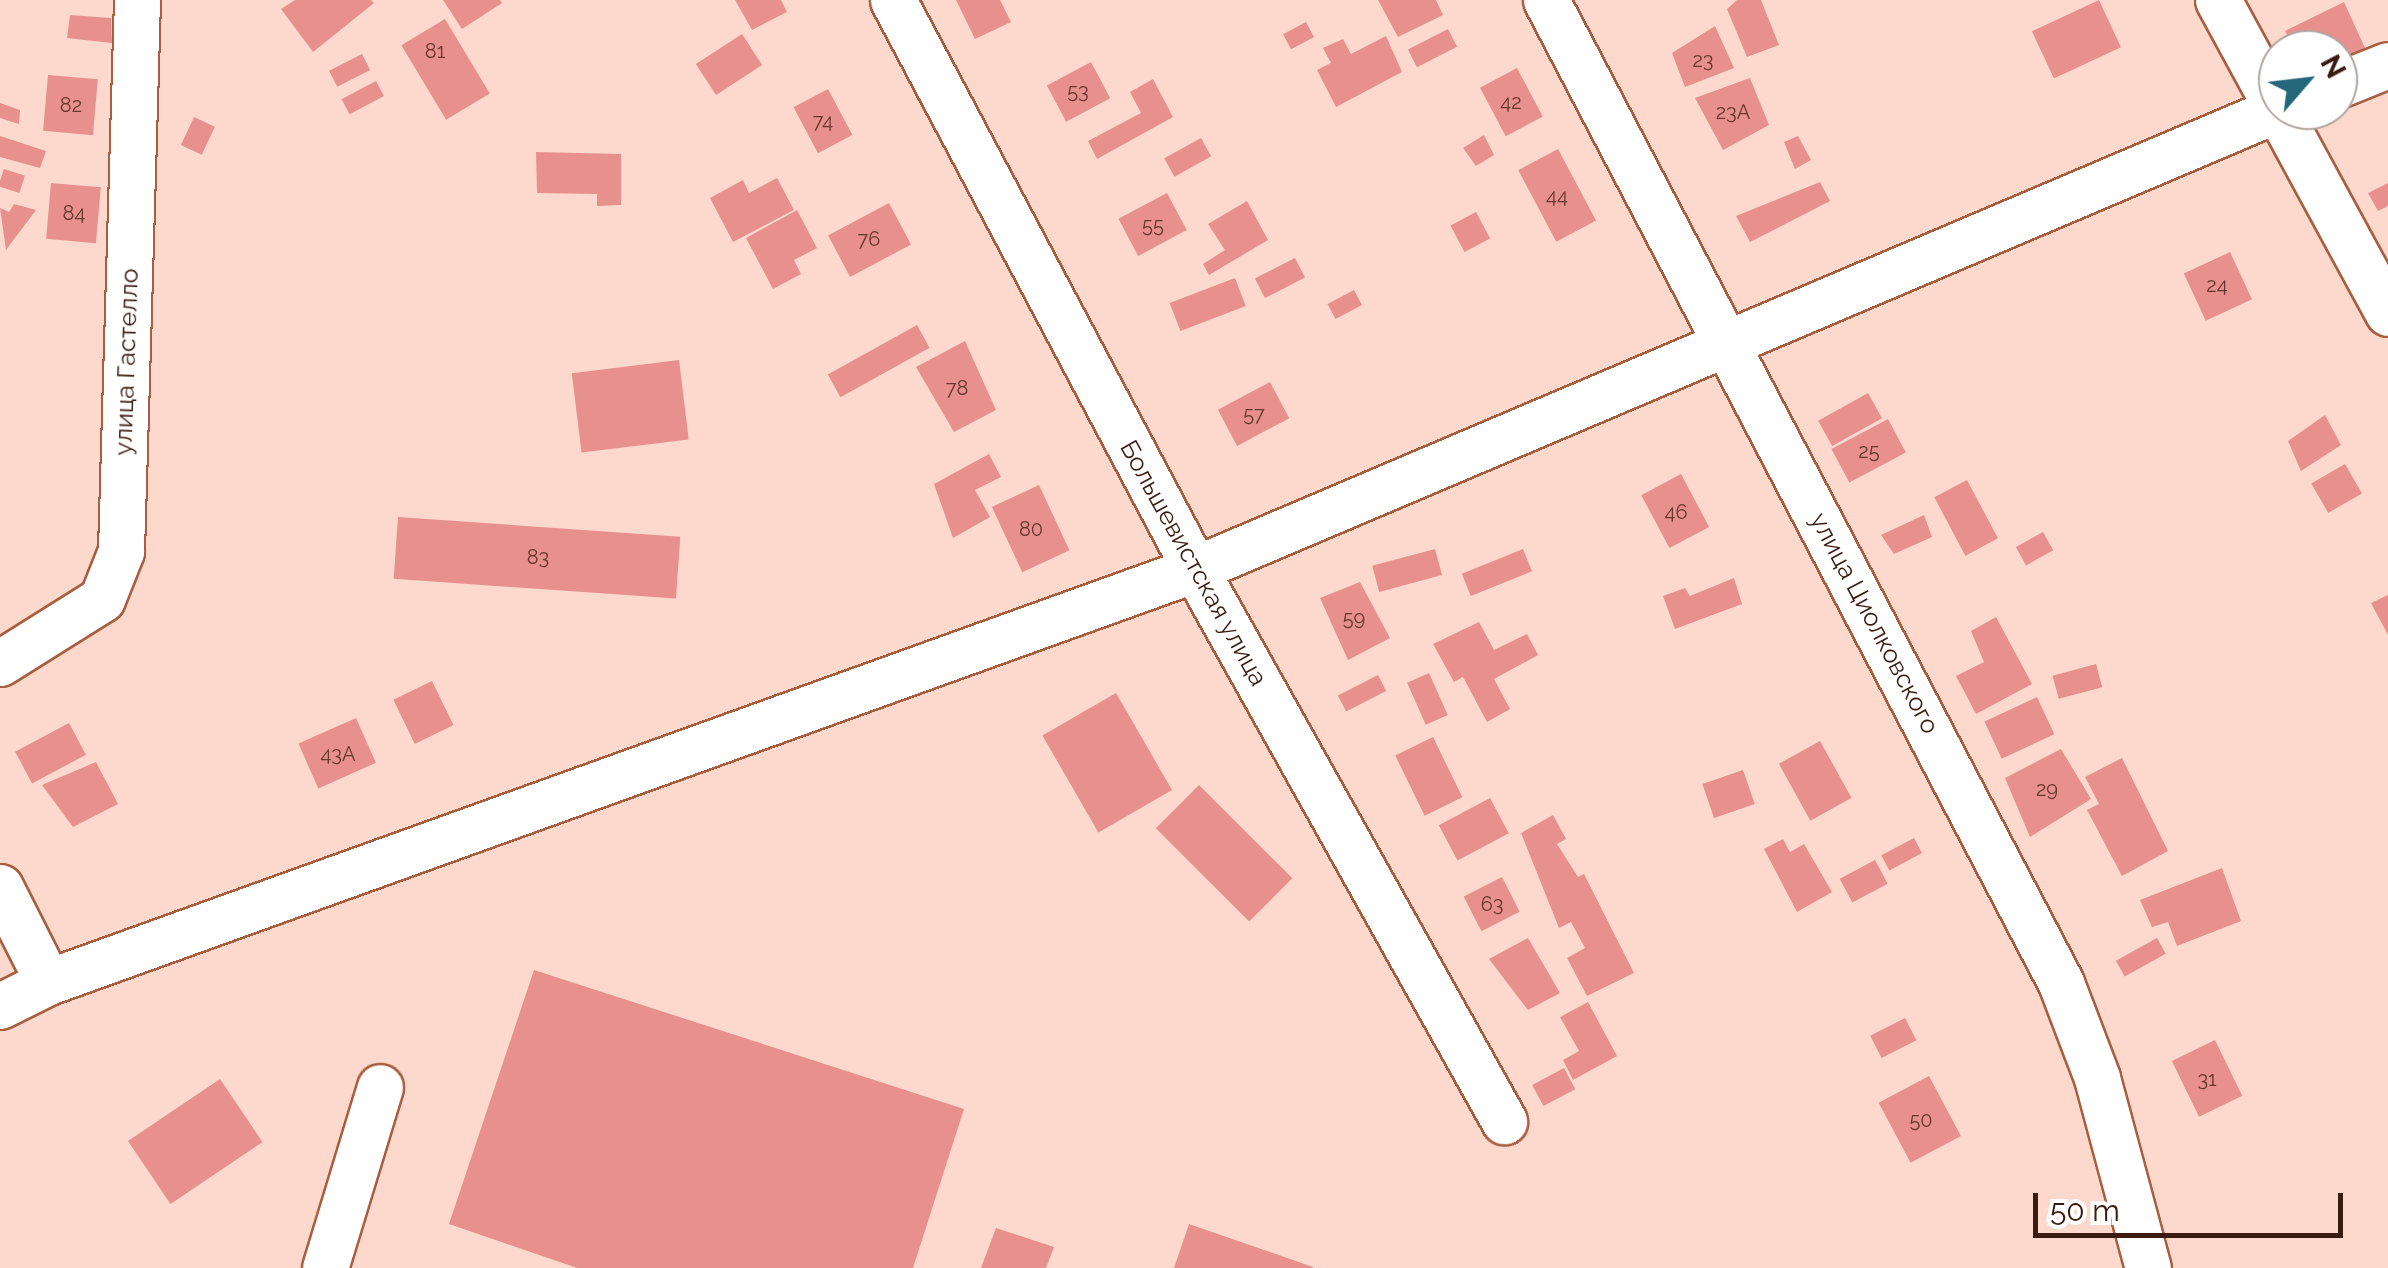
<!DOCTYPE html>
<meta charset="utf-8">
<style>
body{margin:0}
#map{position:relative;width:2388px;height:1268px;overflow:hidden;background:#fcd9cc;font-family:Raleway,sans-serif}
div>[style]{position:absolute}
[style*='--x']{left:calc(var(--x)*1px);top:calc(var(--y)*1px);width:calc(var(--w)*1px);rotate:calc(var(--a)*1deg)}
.building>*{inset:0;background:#e8908e;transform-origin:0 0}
.roads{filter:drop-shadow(2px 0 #a95e40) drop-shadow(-2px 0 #a95e40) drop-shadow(0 2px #a95e40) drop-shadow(0 -2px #a95e40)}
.minor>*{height:45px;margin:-22.5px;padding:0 22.5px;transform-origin:22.5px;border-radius:22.5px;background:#fff}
span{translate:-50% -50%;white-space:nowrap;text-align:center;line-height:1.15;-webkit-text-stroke:10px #fff;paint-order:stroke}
.number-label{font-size:20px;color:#66382f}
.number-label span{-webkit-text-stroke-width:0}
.street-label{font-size:25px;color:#3b1b0f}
.north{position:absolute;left:2258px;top:30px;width:100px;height:100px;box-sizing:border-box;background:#fff;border:2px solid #b1a49f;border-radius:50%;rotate:62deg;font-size:28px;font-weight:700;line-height:40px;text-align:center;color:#3b1b0f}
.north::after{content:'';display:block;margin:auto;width:35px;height:45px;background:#25677a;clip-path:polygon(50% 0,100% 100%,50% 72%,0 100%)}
.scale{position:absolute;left:2033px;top:1193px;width:310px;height:45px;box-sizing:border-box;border:5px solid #3b1b0f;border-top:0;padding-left:12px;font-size:30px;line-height:35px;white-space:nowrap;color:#3b1b0f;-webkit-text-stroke:8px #fff;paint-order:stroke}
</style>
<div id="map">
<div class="building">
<i style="clip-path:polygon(295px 0,371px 0,374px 3px,313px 52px,281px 9px)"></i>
<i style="clip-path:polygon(443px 0,500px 0,502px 3px,462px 29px)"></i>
<i style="clip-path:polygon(735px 0,781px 0,787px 12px,752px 30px)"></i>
<i style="clip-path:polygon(956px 0,1000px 0,1011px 22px,975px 39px)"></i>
<i style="clip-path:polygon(1378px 0,1436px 0,1443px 15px,1398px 37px)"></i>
<i style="clip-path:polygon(1737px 0,1761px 0,1779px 45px,1747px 57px,1727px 9px)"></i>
<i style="left:2099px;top:0;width:52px;height:74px;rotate:65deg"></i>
<i style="clip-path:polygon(2344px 2px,2365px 48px,2338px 61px,2338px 50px,2295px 50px,2285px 31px)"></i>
<i style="clip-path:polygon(70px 15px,111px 18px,112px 43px,67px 38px)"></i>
<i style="left:445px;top:19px;width:87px;height:51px;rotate:59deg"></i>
<i style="left:1306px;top:22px;width:17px;height:26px;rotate:62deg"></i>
<i style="clip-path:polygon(1715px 26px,1734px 68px,1685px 87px,1672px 53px)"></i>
<i style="left:1448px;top:29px;width:20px;height:45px;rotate:63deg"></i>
<i style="left:742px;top:34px;width:37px;height:55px;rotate:57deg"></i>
<i style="clip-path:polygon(1386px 36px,1402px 72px,1336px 107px,1317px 70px,1331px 63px,1323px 48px,1343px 39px,1351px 54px)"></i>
<i style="left:362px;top:54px;width:18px;height:37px;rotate:63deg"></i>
<i style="left:1091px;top:62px;width:41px;height:50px;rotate:62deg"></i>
<i style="left:1517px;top:68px;width:55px;height:42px;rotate:62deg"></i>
<i style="left:48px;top:75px;width:50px;height:56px;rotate:5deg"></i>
<i style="clip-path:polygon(1750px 78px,1769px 125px,1723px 150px,1695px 98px)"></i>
<i style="clip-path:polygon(1153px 79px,1173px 117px,1097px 159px,1088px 141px,1141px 113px,1130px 92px)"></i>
<i style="left:376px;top:81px;width:17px;height:39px;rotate:62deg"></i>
<i style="left:828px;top:89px;width:52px;height:39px;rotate:62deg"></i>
<i style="clip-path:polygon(0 103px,20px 110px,19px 124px,0 118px)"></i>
<i style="left:194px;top:117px;width:23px;height:31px;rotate:25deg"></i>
<i style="clip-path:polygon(1484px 135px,1494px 155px,1476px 166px,1463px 148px)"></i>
<i style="clip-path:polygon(0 136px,46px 151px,40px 168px,0 157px)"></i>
<i style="clip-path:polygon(1798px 136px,1811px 160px,1795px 169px,1784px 142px)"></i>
<i style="left:1201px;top:138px;width:21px;height:42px;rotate:61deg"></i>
<i style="left:1558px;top:149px;width:81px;height:45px;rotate:62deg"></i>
<i style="clip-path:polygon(536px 152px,621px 154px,621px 205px,597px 206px,597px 194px,537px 193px)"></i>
<i style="left:4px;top:169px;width:22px;height:18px;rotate:18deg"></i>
<i style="clip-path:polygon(777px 178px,794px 210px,733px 242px,710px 198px,743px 180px,749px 193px)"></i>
<i style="clip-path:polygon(1820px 182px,1830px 201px,1750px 242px,1736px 216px)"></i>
<i style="left:51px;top:183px;width:50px;height:56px;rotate:5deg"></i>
<i style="clip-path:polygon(2388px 183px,2388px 206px,2378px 211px,2368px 193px)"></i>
<i style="left:1167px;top:193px;width:42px;height:55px;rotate:62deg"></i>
<i style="clip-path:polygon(1247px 201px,1268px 240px,1209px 275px,1203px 264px,1225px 250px,1208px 224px)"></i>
<i style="left:889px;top:203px;width:47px;height:69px;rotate:62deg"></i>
<i style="clip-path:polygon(14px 204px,36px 210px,6px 250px,0 208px,9px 212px)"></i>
<i style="clip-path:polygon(797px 210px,817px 248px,794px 260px,801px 274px,773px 289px,746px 238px)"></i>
<i style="left:1476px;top:212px;width:30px;height:29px;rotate:62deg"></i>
<i style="left:2230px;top:252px;width:52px;height:51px;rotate:65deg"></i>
<i style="left:1295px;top:258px;width:22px;height:45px;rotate:63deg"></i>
<i style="left:1235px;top:278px;width:30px;height:70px;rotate:69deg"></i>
<i style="left:1354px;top:290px;width:17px;height:30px;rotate:62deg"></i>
<i style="left:917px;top:325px;width:26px;height:102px;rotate:61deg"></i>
<i style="clip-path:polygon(965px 341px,996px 410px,954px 432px,916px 367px)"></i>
<i style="left:679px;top:360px;width:80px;height:108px;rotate:83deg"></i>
<i style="left:1270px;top:382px;width:41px;height:59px;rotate:62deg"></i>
<i style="left:1868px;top:393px;width:29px;height:57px;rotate:61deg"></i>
<i style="clip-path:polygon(2325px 415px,2341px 445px,2301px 471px,2288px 441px)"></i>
<i style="left:1888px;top:419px;width:38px;height:64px;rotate:62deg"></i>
<i style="clip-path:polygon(989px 454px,1001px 477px,975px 490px,990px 517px,953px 538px,934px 484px)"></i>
<i style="left:2345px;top:464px;width:34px;height:39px;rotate:60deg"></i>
<i style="left:1681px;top:474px;width:60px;height:45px;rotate:62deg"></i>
<i style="left:1967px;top:480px;width:66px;height:37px;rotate:62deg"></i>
<i style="left:1039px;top:485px;width:72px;height:52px;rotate:65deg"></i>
<i style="clip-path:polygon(1924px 515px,1932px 537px,1894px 554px,1881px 535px)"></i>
<i style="left:398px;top:517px;width:283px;height:62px;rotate:4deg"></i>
<i style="left:2043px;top:532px;width:21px;height:31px;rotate:61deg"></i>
<i style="left:1435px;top:549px;width:27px;height:65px;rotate:75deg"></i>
<i style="left:1523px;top:549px;width:24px;height:66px;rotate:68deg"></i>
<i style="clip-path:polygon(1734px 578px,1742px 604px,1675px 629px,1663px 596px,1685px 588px,1690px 596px)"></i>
<i style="clip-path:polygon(1360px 582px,1390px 638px,1348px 660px,1320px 598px)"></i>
<i style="clip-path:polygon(2388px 595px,2388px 635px,2371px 603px)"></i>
<i style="clip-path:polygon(1996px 617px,2032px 684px,1976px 714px,1956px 676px,1984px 662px,1971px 631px)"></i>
<i style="clip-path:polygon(1479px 622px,1494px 650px,1527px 634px,1538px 655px,1494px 679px,1510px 709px,1487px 722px,1463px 677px,1454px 682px,1433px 644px)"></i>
<i style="left:2096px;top:664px;width:24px;height:45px;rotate:75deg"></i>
<i style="left:1429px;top:673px;width:46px;height:24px;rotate:66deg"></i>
<i style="left:1378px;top:675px;width:18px;height:45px;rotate:63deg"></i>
<i style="left:432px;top:681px;width:49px;height:43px;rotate:64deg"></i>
<i style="left:1116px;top:693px;width:112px;height:85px;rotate:60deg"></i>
<i style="left:2037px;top:697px;width:41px;height:58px;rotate:65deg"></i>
<i style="left:356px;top:718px;width:49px;height:63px;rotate:66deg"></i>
<i style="left:69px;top:723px;width:36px;height:61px;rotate:62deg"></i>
<i style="left:1433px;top:737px;width:67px;height:42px;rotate:64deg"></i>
<i style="left:1820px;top:741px;width:65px;height:47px;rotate:61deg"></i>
<i style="clip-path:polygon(2061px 749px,2091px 799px,2030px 837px,2005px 778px)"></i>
<i style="clip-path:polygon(2122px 758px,2168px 851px,2122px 876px,2087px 810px,2099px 804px,2085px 777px)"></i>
<i style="clip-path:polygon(96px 762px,118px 804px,73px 827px,42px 785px)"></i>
<i style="left:1743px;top:770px;width:36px;height:43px;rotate:71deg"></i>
<i style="left:1199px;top:785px;width:132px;height:61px;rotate:45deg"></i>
<i style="left:1490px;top:798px;width:40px;height:58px;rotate:62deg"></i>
<i style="clip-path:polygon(1553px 815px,1566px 839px,1557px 844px,1578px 877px,1584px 874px,1634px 973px,1587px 996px,1567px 958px,1585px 948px,1571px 922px,1559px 928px,1521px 833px)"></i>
<i style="left:1914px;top:838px;width:17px;height:37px;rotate:62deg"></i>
<i style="clip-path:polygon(1783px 839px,1790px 852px,1804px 844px,1832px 892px,1797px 912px,1764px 849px)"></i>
<i style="left:1875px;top:860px;width:27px;height:40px;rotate:62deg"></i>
<i style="clip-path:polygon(2222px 868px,2241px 921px,2177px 946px,2168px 922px,2152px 927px,2140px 900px)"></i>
<i style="left:1502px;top:877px;width:39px;height:43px;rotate:63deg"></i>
<i style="clip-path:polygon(1528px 938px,1560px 993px,1528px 1010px,1489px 959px)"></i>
<i style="left:2157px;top:938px;width:18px;height:47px;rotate:61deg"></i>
<i style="clip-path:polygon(534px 970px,964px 1109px,913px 1268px,577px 1268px,449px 1224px)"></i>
<i style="clip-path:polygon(1588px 1002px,1617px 1056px,1573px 1080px,1563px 1060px,1579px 1051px,1560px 1017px)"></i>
<i style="left:1905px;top:1018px;width:25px;height:39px;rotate:63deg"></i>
<i style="left:2215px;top:1040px;width:62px;height:48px;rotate:64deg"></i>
<i style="left:1564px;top:1068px;width:24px;height:36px;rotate:62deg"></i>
<i style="left:1929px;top:1076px;width:68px;height:57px;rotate:62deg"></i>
<i style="left:220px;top:1079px;width:76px;height:111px;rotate:56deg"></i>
<i style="clip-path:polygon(1189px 1224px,1313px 1267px,1313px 1268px,1174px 1268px)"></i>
<i style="clip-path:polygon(996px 1228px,1054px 1247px,1046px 1268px,981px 1268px)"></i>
</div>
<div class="roads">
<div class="minor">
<i style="--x:893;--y:0;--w:644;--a:62.04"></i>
<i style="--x:1195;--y:569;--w:633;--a:60.76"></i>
<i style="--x:1546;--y:0;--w:1110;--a:62.35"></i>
<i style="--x:2061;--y:983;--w:102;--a:69.2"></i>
<i style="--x:2097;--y:1078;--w:197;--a:75"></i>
<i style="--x:2218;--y:0;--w:356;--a:61.5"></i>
<i style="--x:2338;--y:85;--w:54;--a:-21.8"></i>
<i style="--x:0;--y:663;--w:120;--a:-32.1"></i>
<i style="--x:102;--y:599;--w:52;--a:-68.4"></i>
<i style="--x:121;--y:551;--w:551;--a:-88.34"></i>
<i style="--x:0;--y:887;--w:106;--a:63.2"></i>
<i style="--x:0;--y:1006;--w:54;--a:-26.6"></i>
<i style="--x:48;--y:982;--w:1219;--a:-19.8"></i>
<i style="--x:1195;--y:569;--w:1177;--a:-23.01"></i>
<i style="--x:325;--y:1268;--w:189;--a:-73.1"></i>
</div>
</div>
<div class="number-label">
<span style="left:435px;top:51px">81</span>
<span style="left:1703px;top:60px">23</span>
<span style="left:1078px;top:91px">53</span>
<span style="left:1511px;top:102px">42</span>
<span style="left:71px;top:105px">82</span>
<span style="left:1733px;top:112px">23А</span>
<span style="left:823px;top:121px">74</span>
<span style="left:1557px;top:196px">44</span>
<span style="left:74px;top:213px">84</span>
<span style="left:1153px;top:225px">55</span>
<span style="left:869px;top:239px">76</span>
<span style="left:2217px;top:285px">24</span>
<span style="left:957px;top:388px">78</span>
<span style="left:1254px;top:414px">57</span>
<span style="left:1869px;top:451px">25</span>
<span style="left:1676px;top:512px">46</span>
<span style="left:1031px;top:529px">80</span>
<span style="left:538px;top:557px">83</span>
<span style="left:1354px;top:618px">59</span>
<span style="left:338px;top:754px">43А</span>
<span style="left:2047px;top:789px">29</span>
<span style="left:1492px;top:904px">63</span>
<span style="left:2207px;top:1079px">31</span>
<span style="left:1921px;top:1120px">50</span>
</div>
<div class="street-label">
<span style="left:126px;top:362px;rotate:-88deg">улица Гастелло</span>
<span style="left:1194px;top:563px;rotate:61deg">Большевистская улица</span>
<span style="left:1875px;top:623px;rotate:62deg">улица Циолковского</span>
</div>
<div class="north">N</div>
<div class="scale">50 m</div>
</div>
